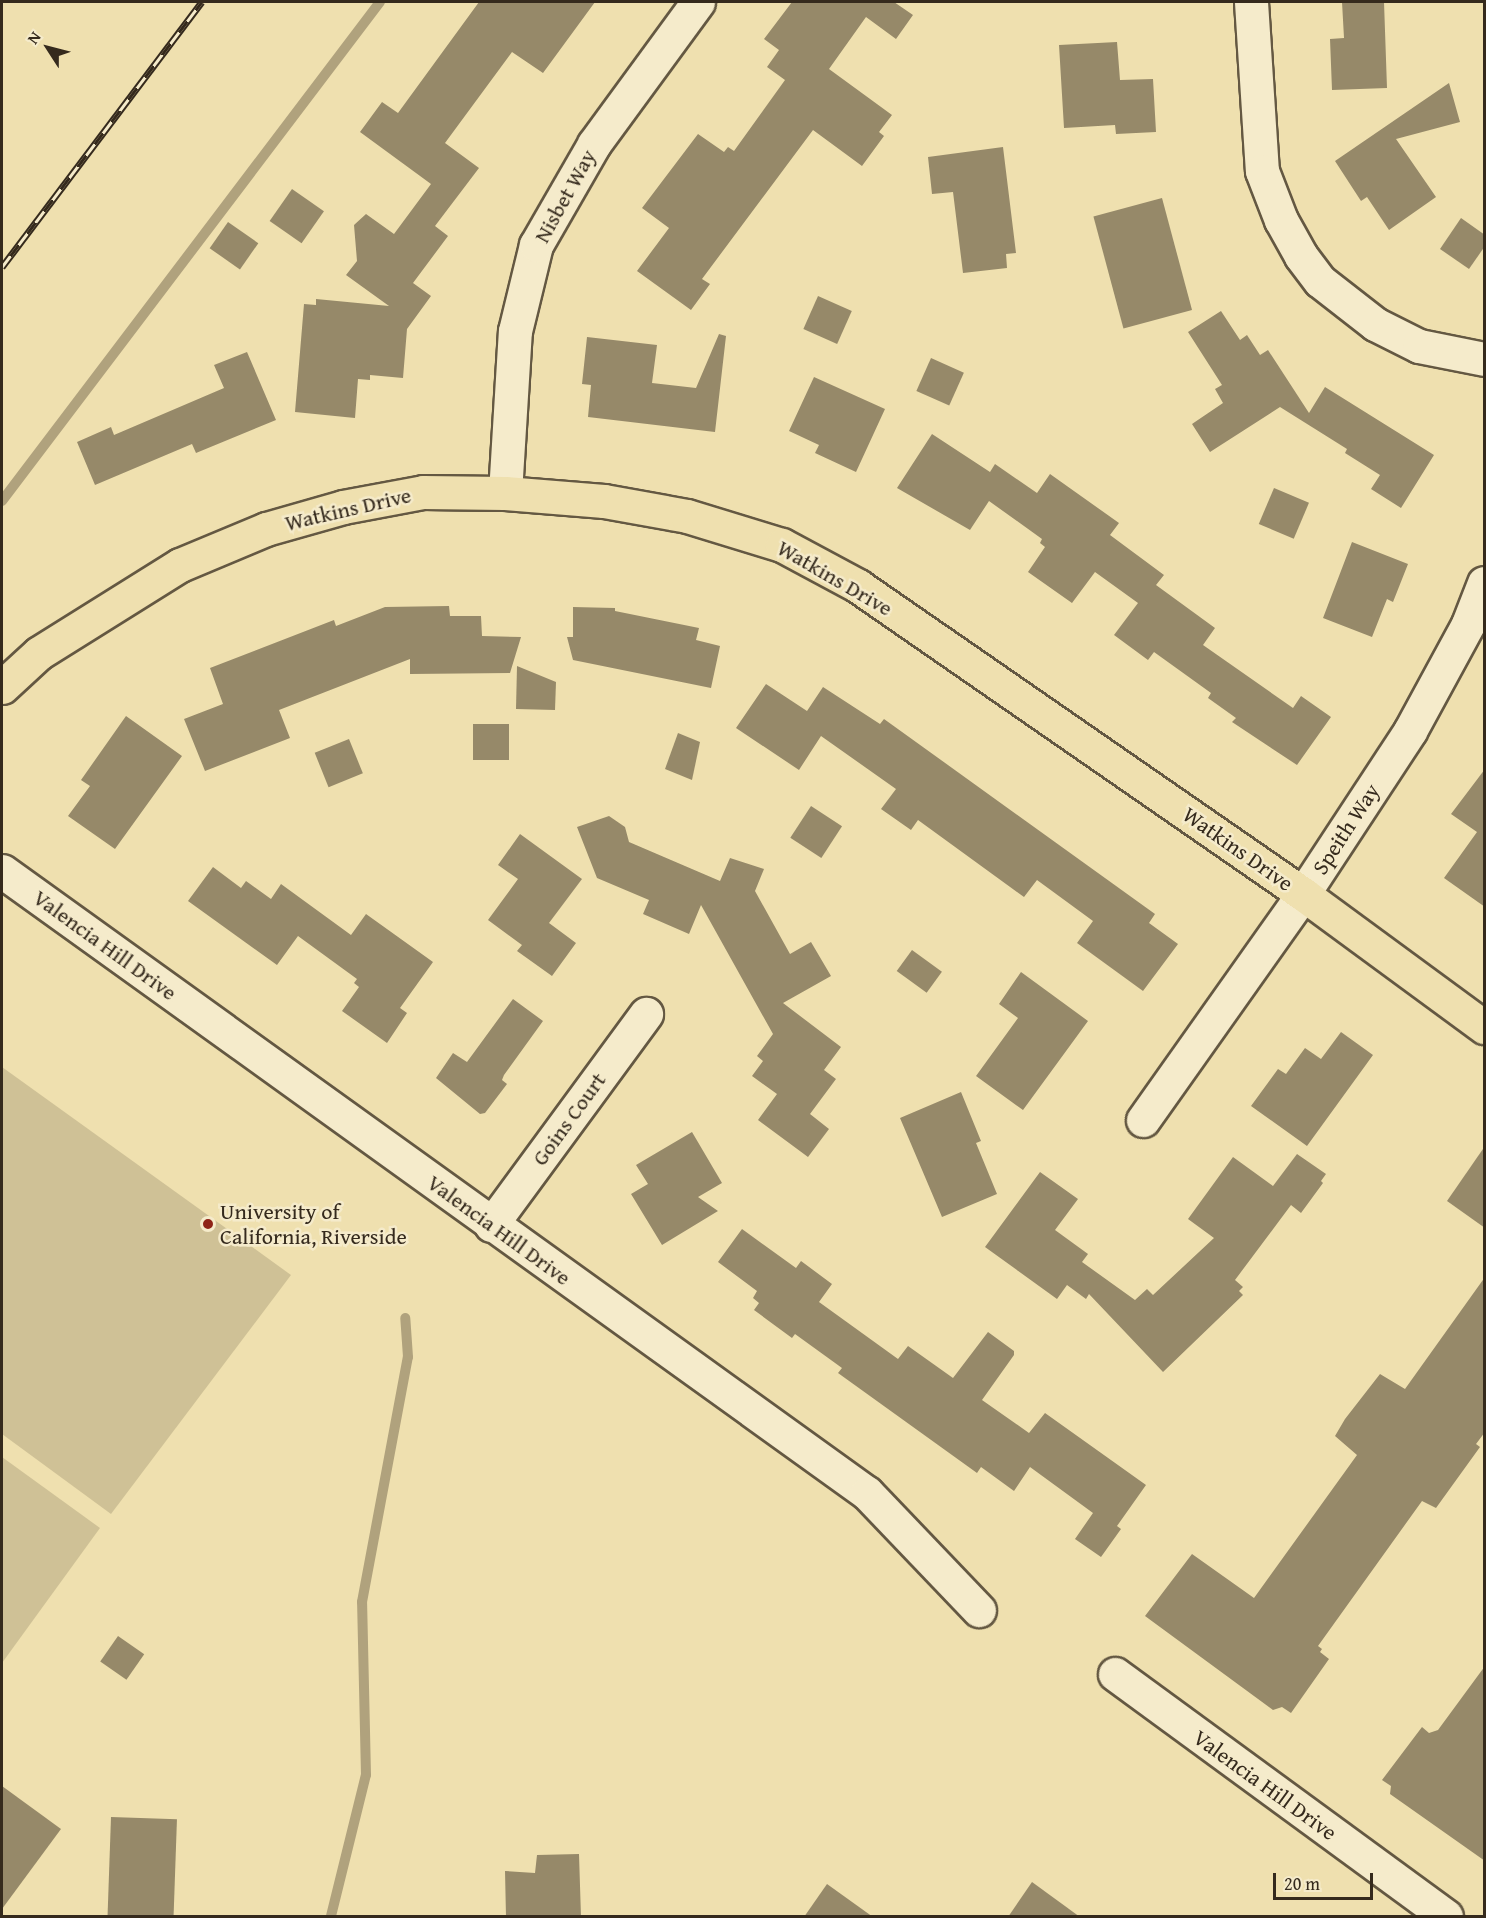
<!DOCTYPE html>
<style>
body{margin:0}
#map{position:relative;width:1486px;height:1918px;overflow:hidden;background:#efe0af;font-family:"Gentium Book Plus",serif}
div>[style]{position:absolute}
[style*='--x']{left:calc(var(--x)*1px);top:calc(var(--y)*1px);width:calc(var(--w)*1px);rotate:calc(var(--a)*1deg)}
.green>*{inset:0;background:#cfc196}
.stream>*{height:10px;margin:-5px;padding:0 5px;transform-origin:5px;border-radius:5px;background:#b0a27d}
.building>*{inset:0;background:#968969;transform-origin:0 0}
.roads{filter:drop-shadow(2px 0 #645842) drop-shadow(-2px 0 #645842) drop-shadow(0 2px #645842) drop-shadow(0 -2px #645842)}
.minor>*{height:33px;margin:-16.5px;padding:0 16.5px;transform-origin:16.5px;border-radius:16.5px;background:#f5ebcb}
.major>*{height:33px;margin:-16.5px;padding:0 16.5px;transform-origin:16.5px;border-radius:16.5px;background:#efe0af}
.rail>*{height:7px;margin-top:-3.5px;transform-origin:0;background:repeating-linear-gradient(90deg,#f5ebcb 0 14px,#352a1d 0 28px);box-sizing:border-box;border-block:2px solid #352a1d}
.dots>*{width:16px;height:16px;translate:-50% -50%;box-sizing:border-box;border:3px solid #f5ebcb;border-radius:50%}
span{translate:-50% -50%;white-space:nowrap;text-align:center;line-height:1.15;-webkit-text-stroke:5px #f5ebcb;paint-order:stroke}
.street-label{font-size:22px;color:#352a1d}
.poi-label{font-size:22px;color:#352a1d}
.left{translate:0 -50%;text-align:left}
.frame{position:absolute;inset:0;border:3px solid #352a1d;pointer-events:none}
.north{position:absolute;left:18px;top:18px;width:60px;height:60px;-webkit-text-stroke:4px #f5ebcb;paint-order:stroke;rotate:306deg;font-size:16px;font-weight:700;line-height:24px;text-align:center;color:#352a1d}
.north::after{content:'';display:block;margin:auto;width:21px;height:27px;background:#352a1d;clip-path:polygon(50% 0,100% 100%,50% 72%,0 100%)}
.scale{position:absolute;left:1273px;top:1873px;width:100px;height:27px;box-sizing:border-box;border:3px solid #352a1d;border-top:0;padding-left:8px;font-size:18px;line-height:21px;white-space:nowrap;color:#352a1d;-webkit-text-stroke:4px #f5ebcb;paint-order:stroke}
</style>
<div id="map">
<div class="green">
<i style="clip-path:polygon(2px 1067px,291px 1275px,111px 1514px,2px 1434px)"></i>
<i style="clip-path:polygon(2px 1457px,100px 1528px,2px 1663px)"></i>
</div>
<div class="stream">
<i style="--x:2;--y:501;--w:626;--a:-52.86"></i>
<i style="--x:331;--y:1916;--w:145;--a:-76.1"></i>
<i style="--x:366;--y:1775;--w:173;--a:-91.3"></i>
<i style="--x:362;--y:1602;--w:249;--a:-79.4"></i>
<i style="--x:408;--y:1357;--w:39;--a:-94"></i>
</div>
<div class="building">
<i style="clip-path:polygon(479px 2px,595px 2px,543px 73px,512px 52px,445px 143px,479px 168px,435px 226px,448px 236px,413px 283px,431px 296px,407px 329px,403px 378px,370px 375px,370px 380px,358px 379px,355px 418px,295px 412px,304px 304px,316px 305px,316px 299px,389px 306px,346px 275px,357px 261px,354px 225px,366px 214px,394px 234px,431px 184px,360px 132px,382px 102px,398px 113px)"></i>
<i style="clip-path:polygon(792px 2px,894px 2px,913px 15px,896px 39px,866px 17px,829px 69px,892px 115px,879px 132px,884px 136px,862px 166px,813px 130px,702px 279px,710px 284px,691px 310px,637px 271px,669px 228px,642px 208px,698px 134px,724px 152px,728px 147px,734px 151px,785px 80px,767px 67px,779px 50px,764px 39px)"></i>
<i style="clip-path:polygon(1342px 2px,1384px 2px,1387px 88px,1332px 90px,1330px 39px,1344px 38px)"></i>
<i style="clip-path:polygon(1117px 42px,1120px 80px,1153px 79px,1156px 132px,1116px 134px,1115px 125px,1064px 128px,1059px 45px)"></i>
<i style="clip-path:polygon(1449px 83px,1460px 122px,1396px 139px,1436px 197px,1389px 230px,1367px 197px,1361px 201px,1335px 161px)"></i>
<i style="clip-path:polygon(1003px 147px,1016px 253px,1006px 254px,1007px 268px,963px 273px,953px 192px,932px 194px,928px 157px)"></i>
<i style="left:292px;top:189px;width:39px;height:39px;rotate:35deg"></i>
<i style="left:1162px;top:198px;width:116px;height:71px;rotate:75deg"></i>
<i style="clip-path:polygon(1461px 218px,1485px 235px,1485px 246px,1469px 269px,1440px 249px)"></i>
<i style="left:228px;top:222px;width:37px;height:32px;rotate:35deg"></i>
<i style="left:818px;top:296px;width:37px;height:36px;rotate:24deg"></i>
<i style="clip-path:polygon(1221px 311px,1240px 340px,1247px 335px,1260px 355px,1268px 350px,1309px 413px,1325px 387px,1434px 455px,1401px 508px,1371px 489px,1380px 475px,1345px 453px,1347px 449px,1280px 407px,1210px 452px,1192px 424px,1223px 403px,1215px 389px,1222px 385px,1188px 332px)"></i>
<i style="clip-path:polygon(719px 334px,726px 336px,715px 432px,588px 417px,591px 385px,582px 384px,587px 337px,657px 345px,652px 383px,696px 388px)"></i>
<i style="clip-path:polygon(247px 352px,276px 420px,196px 453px,192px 444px,95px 485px,77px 442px,111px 427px,114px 435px,224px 388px,214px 365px)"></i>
<i style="left:931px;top:358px;width:36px;height:36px;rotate:24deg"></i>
<i style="clip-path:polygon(814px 377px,885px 409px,856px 472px,815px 453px,819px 445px,789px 431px)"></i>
<i style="clip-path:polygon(932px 434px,990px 472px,995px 464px,1037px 493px,1050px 474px,1119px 523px,1110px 535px,1164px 575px,1156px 585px,1215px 628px,1203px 645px,1293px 708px,1301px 696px,1331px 717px,1297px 765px,1232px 722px,1236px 718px,1208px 698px,1211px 693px,1154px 652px,1148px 660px,1114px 635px,1138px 603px,1095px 572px,1072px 603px,1028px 572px,1045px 547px,1040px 543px,1042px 539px,989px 501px,970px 530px,897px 488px)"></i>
<i style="left:1274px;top:488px;width:38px;height:39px;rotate:23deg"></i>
<i style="clip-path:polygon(1352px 542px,1408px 564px,1393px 602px,1387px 599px,1372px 637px,1323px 618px)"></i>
<i style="clip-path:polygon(449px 606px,450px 616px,481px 616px,482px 636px,521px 637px,510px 673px,410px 674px,410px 659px,279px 710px,290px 738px,205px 771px,184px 719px,223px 704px,210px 668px,334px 620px,336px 626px,385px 607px)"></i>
<i style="clip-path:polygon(573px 607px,615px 608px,615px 611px,699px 628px,696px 640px,720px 646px,711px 688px,573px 660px,567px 637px,573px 637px)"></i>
<i style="clip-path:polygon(517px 666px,556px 682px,555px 710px,516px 709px)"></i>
<i style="clip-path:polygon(766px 684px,807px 711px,823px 687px,880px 724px,884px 719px,1155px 914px,1149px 923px,1178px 944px,1143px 991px,1077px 943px,1093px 921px,1037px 880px,1024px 897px,918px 820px,911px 830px,881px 809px,896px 789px,821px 736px,799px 770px,736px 728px)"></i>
<i style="clip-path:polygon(126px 716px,182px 756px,115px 849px,68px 816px,90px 786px,81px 780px)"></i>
<i style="left:473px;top:724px;width:36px;height:36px"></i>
<i style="clip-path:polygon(678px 733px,700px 742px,692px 780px,665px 769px)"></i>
<i style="left:349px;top:739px;width:37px;height:37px;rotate:68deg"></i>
<i style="clip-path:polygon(1485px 769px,1485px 907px,1444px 878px,1477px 832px,1451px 814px)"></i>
<i style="left:811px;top:806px;width:37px;height:38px;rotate:33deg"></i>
<i style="clip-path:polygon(609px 816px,625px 827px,629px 842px,720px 881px,730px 858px,764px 869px,755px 891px,790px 954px,811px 942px,831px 976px,783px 1003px,841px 1047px,824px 1070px,836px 1079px,810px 1114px,829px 1129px,808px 1157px,758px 1120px,777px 1094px,752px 1076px,763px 1061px,757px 1056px,773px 1034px,701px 905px,689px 934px,643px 914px,649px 900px,597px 878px,577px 827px)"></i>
<i style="clip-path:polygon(520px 834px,582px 879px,549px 923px,576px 943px,552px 976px,517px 951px,522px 945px,488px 920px,518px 879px,498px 865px)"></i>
<i style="clip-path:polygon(213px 867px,241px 888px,246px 881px,271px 899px,281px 884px,351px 935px,366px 914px,433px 962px,400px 1008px,407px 1013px,387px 1043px,342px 1011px,359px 987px,354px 983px,357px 979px,298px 936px,277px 965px,188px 901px)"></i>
<i style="left:912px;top:950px;width:37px;height:26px;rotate:36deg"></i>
<i style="clip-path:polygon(1021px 972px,1088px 1021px,1023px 1110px,976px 1076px,1018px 1018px,999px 1004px)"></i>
<i style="clip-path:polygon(513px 999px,543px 1021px,504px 1075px,502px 1080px,507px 1084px,485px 1113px,480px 1114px,436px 1078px,453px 1053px,467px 1062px)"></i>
<i style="clip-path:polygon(1341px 1032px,1373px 1055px,1307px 1146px,1251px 1106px,1278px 1069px,1286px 1074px,1305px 1048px,1321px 1059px)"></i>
<i style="clip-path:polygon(961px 1092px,981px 1141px,976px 1143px,997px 1194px,942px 1217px,900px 1118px)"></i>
<i style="clip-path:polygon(692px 1132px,722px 1183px,698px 1197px,718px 1211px,662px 1245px,631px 1194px,648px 1184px,636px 1165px)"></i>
<i style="clip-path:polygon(1485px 1146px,1485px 1228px,1447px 1201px)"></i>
<i style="clip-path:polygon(1297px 1154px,1326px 1174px,1321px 1181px,1323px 1183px,1301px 1213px,1291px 1205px,1235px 1280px,1243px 1287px,1239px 1291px,1243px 1295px,1163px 1372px,1089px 1294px,1086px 1299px,1067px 1285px,1057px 1299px,985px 1247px,1040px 1172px,1078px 1199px,1055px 1230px,1088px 1254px,1082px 1262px,1135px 1300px,1147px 1289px,1153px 1295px,1214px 1238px,1188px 1219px,1233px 1157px,1273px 1186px)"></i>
<i style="clip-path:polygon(742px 1229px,796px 1268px,801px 1261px,832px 1284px,819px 1302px,898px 1359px,908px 1346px,953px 1378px,988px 1332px,1014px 1351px,1014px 1355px,982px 1400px,1029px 1433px,1045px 1413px,1146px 1485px,1117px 1526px,1121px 1529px,1101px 1557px,1075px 1539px,1093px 1513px,1030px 1467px,1014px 1491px,981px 1467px,977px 1473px,838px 1373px,842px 1368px,795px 1334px,792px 1338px,754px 1310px,759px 1303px,753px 1298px,757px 1291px,718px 1262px)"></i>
<i style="clip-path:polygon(1485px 1277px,1485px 1432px,1476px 1444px,1480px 1447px,1436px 1508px,1422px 1501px,1318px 1646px,1322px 1649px,1320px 1652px,1329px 1659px,1291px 1713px,1282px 1707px,1273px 1710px,1145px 1616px,1192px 1554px,1254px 1598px,1357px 1455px,1335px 1436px,1345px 1419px,1380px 1374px,1405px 1389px)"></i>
<i style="left:118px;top:1636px;width:32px;height:31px;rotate:35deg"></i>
<i style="clip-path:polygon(1485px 1666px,1485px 1861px,1390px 1794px,1391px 1786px,1382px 1780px,1422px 1727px,1429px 1733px,1438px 1730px)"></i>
<i style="clip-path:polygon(2px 1786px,61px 1829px,2px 1909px)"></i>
<i style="left:111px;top:1817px;width:66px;height:100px;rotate:2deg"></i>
<i style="clip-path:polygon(579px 1854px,581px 1917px,506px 1917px,505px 1871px,535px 1873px,537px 1855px)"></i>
<i style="clip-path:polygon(1032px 1882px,1080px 1917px,1008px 1917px)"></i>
<i style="clip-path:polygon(827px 1884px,873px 1917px,804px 1917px)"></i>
</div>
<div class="roads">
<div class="minor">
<i style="--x:1251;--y:2;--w:169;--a:86.3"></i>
<i style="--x:1262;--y:171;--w:53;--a:68.8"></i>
<i style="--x:1281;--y:220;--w:41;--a:60.9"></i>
<i style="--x:1301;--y:256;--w:31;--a:53"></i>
<i style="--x:1320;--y:281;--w:70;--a:38"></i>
<i style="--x:1375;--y:324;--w:49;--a:26.6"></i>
<i style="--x:1419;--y:346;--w:66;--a:11.3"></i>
<i style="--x:505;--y:493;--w:162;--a:-86.5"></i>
<i style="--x:515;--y:331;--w:89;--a:-76.3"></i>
<i style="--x:536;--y:245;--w:116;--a:-60.1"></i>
<i style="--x:594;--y:144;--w:176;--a:-53.8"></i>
<i style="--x:2;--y:871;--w:1065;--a:35.72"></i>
<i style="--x:867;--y:1493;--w:162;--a:46.3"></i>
<i style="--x:1143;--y:1120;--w:277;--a:-54.7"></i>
<i style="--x:1303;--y:894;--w:195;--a:-56.7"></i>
<i style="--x:1410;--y:731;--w:122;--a:-61.5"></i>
<i style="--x:1468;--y:624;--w:44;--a:-68.7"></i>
<i style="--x:491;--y:1225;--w:262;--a:-53.7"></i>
<i style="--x:1115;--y:1674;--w:410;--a:36.2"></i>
</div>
<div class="major">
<i style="--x:2;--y:687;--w:50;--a:-42.6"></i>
<i style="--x:39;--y:653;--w:166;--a:-32"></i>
<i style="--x:180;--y:565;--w:93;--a:-22.7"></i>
<i style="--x:266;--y:529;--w:80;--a:-15.9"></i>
<i style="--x:343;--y:507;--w:81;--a:-10.6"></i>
<i style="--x:423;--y:492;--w:82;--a:0.7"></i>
<i style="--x:505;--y:493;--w:99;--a:4.6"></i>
<i style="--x:604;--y:501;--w:84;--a:10.2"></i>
<i style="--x:687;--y:516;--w:99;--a:17"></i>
<i style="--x:782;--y:545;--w:86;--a:28.3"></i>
<i style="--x:858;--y:586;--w:541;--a:34.69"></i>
<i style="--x:1303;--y:894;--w:225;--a:36.3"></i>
</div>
</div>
<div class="rail">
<i style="--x:2;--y:267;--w:332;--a:-53"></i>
</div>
<div class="dots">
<i style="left:208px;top:1224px;background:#8f2418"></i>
</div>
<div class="street-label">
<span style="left:565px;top:196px;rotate:-61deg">Nisbet Way</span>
<span style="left:348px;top:509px;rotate:-13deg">Watkins Drive</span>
<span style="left:835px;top:578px;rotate:30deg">Watkins Drive</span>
<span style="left:1346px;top:829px;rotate:-57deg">Speith Way</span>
<span style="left:1238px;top:849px;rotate:35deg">Watkins Drive</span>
<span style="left:105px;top:945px;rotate:36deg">Valencia Hill Drive</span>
<span style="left:569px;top:1119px;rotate:-54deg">Goins Court</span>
<span style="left:499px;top:1230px;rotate:36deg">Valencia Hill Drive</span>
<span style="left:1265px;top:1785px;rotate:36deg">Valencia Hill Drive</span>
</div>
<div class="poi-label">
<span class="left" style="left:220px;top:1224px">University of<br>California, Riverside</span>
</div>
<div class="frame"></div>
<div class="north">N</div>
<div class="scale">20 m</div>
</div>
